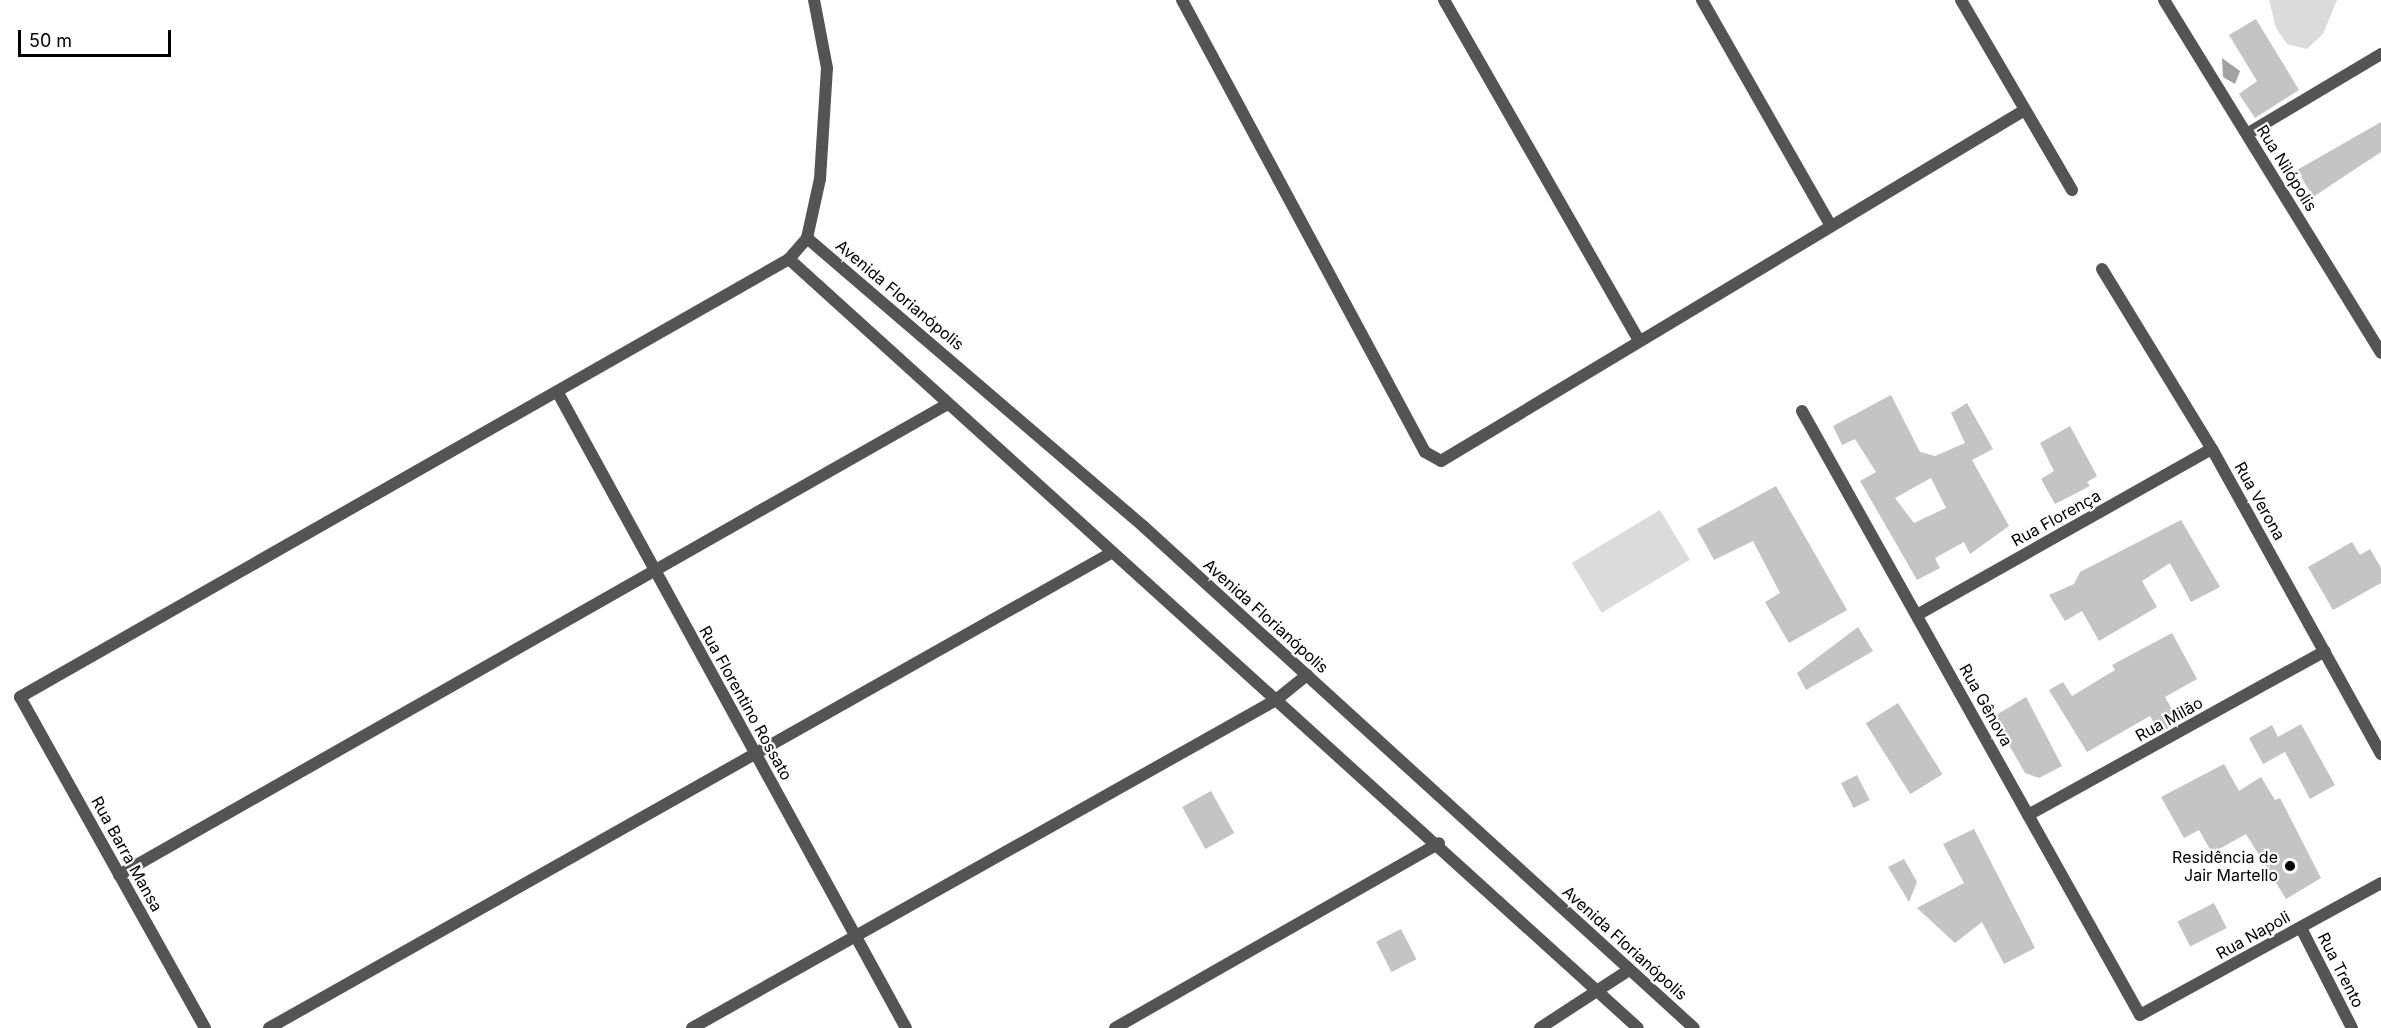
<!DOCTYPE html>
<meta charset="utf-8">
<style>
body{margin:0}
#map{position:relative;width:2381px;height:1028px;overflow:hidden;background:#fff;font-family:Inter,sans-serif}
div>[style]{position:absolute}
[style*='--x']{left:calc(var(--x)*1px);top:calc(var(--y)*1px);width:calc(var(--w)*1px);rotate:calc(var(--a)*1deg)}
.green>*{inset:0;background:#dbdbdb;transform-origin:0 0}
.water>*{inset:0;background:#a2a2a2}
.building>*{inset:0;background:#c4c4c4;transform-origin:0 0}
.street>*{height:12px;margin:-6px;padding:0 6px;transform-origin:6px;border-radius:6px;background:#545454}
.dots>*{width:16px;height:16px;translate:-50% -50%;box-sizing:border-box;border:3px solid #fff;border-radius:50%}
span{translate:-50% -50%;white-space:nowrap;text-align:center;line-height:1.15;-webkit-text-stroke:4.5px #fff;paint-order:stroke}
.street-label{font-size:16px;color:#000}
.poi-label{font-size:16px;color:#000}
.right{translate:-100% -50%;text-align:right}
.scale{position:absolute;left:18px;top:30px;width:153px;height:27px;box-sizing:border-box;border:3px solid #000;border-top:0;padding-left:8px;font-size:18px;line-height:21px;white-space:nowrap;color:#000;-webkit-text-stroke:4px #fff;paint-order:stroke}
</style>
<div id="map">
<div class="green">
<i style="clip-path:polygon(2269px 0,2337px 0,2323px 34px,2307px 49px,2287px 44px,2276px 28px)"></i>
<i style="left:1660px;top:510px;width:58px;height:103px;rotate:59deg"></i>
</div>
<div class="water">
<i style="clip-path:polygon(2222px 58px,2240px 71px,2235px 84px,2223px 77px)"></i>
</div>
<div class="building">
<i style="clip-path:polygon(2256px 19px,2299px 90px,2255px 118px,2239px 94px,2257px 81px,2229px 35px)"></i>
<i style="clip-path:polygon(2381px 122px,2381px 152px,2313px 197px,2297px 170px)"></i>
<i style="clip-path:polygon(evenodd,1891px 395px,1920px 452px,1935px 456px,1965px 443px,1951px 413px,1967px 403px,1993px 449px,1972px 460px,2009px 526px,1970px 554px,1964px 542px,1935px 558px,1940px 568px,1917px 580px,1860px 481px,1876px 472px,1855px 439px,1842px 445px,1833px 426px,1891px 395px,1931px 478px,1946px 508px,1914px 523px,1895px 498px,1931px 478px)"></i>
<i style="clip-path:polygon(2070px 426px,2097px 476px,2087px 482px,2090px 486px,2055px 504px,2041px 479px,2054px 471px,2040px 443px)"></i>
<i style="clip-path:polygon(1776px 486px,1847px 610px,1789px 643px,1765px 602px,1780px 593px,1753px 541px,1714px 560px,1697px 529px)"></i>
<i style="clip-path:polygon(2181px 520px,2220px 587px,2191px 602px,2170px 563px,2142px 581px,2157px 607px,2099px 641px,2082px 611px,2065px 621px,2049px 595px,2074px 584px,2080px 572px)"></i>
<i style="clip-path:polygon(2352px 542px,2360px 555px,2370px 549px,2381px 568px,2381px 583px,2333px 610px,2308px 567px)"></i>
<i style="clip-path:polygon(1858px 627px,1873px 651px,1806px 690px,1797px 673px)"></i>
<i style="clip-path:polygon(2172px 633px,2197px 679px,2165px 697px,2179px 722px,2160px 733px,2150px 716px,2087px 752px,2049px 690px,2063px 682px,2072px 696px,2115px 670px,2112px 665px)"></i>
<i style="clip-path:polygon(2026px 697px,2062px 766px,2039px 778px,2025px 773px,1993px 717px)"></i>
<i style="left:1898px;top:703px;width:84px;height:38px;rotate:58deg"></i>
<i style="clip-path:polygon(2301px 724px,2335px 785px,2310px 799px,2285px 752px,2263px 764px,2249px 738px,2272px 725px,2278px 737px)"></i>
<i style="clip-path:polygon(2224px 764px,2239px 791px,2261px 777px,2275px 800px,2280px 798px,2321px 878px,2286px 899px,2246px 834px,2212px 853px,2199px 830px,2184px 838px,2161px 797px)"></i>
<i style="left:1857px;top:775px;width:28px;height:18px;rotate:63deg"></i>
<i style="left:1211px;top:791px;width:48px;height:33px;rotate:61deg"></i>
<i style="clip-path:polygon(1974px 829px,2035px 948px,2004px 964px,1982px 922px,1955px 943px,1917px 908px,1964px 883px,1943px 844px)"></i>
<i style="clip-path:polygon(1904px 859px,1917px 882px,1909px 902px,1888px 867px)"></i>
<i style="left:2214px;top:903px;width:28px;height:41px;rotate:63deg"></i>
<i style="left:1401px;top:929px;width:34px;height:28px;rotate:63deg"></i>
</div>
<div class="street">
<i style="--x:1182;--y:0;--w:513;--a:61.74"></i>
<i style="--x:1425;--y:452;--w:18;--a:29"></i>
<i style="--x:1441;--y:461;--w:679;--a:-31.02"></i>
<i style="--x:1444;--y:0;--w:392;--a:60.2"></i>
<i style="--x:1702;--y:0;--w:260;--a:60.3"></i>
<i style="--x:1961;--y:0;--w:220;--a:59.7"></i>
<i style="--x:2164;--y:0;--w:414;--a:58.4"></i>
<i style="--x:2247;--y:134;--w:156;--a:-30.8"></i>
<i style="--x:807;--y:238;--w:443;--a:40.6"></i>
<i style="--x:1143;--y:526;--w:745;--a:42.34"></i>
<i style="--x:789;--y:259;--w:1145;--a:42.17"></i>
<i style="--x:2102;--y:269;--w:211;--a:58.6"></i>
<i style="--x:2212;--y:449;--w:349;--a:61"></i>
<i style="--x:558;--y:393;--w:724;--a:61.28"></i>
<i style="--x:1802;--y:411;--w:692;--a:60.77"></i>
<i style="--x:2140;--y:1015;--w:275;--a:-28.7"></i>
<i style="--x:1917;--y:615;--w:338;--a:-29.4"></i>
<i style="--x:2028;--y:815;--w:339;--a:-28.9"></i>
<i style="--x:119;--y:875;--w:951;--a:-29.61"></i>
<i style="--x:2301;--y:928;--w:112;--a:63"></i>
<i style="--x:205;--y:1028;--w:379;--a:-119.2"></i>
<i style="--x:20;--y:697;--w:885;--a:-29.66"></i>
<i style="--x:789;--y:259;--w:28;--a:-49"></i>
<i style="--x:807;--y:238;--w:60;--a:-77.6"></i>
<i style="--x:820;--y:179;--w:111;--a:-86.4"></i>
<i style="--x:827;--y:68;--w:69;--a:-100.8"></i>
<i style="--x:269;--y:1028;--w:967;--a:-29.43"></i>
<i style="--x:692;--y:1028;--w:670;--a:-29.32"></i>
<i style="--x:1276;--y:700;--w:40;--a:-39"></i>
<i style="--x:1115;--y:1028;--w:373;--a:-29.7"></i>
<i style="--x:1540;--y:1028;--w:106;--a:-33.1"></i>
</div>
<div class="dots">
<i style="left:2290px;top:866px;background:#000"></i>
</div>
<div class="street-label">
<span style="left:2287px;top:168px;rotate:58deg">Rua Nilópolis</span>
<span style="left:900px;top:295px;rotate:40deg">Avenida Florianópolis</span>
<span style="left:2260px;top:501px;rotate:61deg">Rua Verona</span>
<span style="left:2056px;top:518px;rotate:-29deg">Rua Florença</span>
<span style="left:1266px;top:616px;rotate:42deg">Avenida Florianópolis</span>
<span style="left:746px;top:703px;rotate:61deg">Rua Florentino Rossato</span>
<span style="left:1986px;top:705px;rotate:61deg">Rua Gênova</span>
<span style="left:2169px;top:719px;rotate:-29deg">Rua Milão</span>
<span style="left:127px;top:854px;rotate:61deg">Rua Barra Mansa</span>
<span style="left:2253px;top:935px;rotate:-29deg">Rua Napoli</span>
<span style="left:1625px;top:943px;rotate:42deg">Avenida Florianópolis</span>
<span style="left:2341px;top:970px;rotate:63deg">Rua Trento</span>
</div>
<div class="poi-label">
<span class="right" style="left:2278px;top:866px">Residência de<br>Jair Martello</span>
</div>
<div class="scale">50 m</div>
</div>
